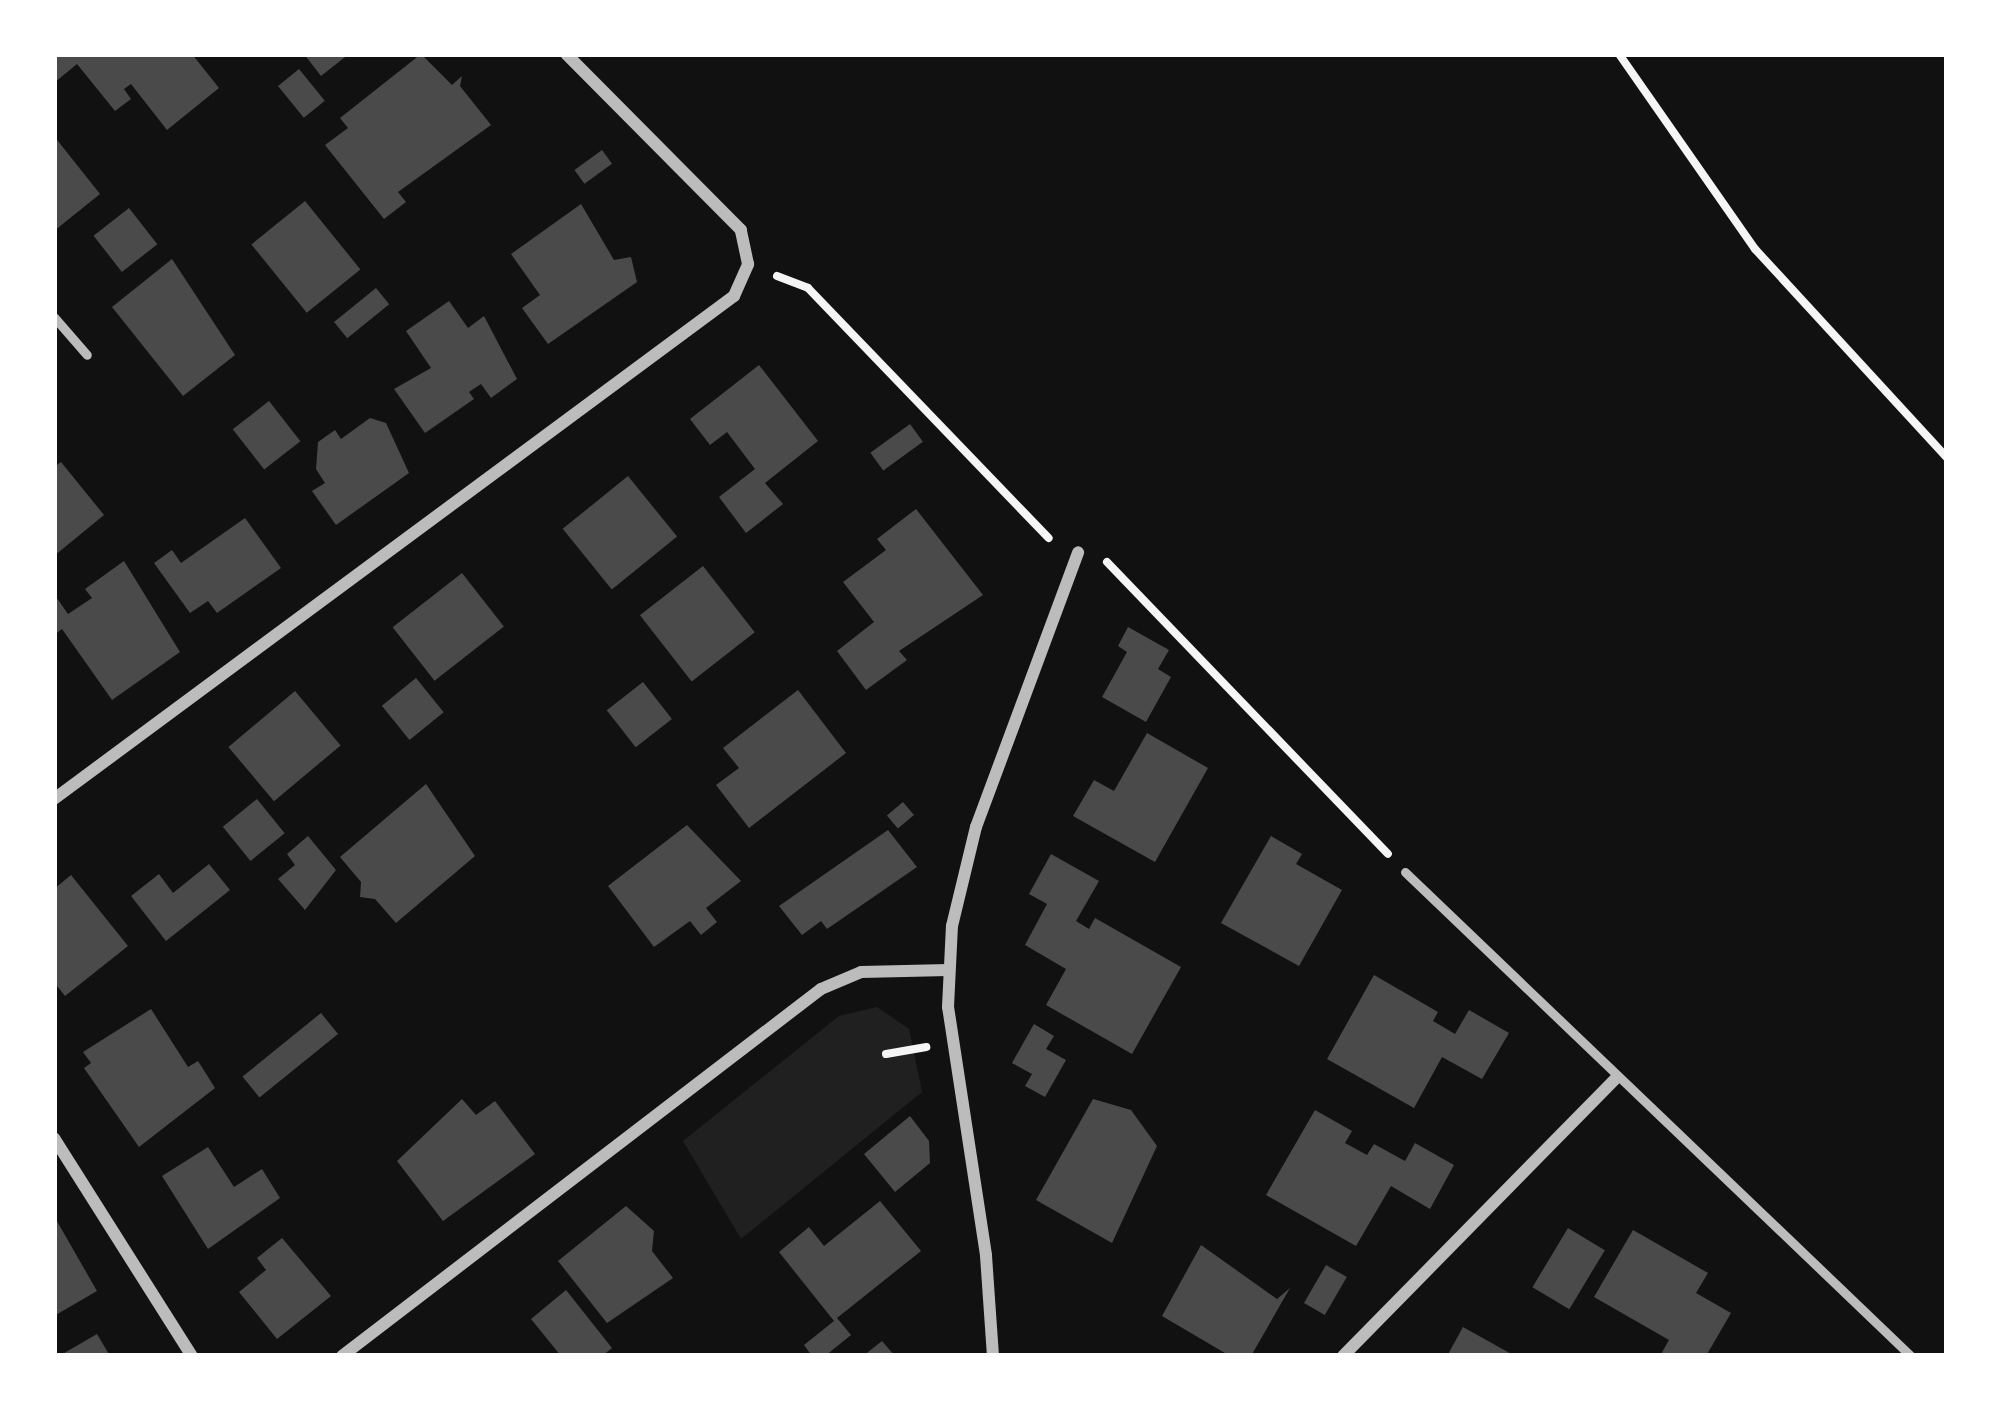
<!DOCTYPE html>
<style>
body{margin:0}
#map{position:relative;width:2001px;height:1410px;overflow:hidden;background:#111;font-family:"PT Sans Narrow",sans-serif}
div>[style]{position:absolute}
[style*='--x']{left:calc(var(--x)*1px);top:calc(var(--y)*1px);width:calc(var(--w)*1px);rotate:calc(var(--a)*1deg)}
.green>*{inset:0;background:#202020}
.building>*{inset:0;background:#4a4a4a;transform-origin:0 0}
.path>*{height:8px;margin:-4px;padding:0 4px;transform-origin:4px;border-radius:4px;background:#f5f5f5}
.service>*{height:9px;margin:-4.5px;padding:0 4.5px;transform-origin:4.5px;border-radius:4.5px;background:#bcbcbc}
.minor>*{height:12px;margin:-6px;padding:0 6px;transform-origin:6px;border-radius:6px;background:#bcbcbc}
span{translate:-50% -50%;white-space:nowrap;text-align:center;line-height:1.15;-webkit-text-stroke:12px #fff;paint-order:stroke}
.frame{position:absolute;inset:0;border:57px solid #fff;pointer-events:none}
</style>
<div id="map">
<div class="green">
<i style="clip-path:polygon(877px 1007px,909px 1029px,922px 1092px,741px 1239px,683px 1141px,839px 1016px)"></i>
</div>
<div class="building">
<i style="clip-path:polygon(54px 54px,192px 54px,219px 88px,167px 130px,131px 84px,124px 89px,131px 99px,115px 111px,77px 64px,54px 83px)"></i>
<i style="clip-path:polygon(304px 54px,349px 54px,321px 76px)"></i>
<i style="clip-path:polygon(421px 54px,452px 85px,462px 76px,460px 86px,491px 125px,398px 192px,406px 202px,384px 219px,325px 145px,348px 128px,340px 118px)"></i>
<i style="left:299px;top:69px;width:41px;height:27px;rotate:51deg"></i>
<i style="clip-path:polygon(54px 136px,100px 194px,54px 231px)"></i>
<i style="left:602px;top:150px;width:17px;height:34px;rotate:54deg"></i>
<i style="left:305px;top:201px;width:88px;height:69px;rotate:51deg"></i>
<i style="clip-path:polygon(581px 204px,614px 260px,631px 257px,637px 282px,548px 344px,522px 308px,540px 295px,511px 254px)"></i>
<i style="left:129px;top:208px;width:46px;height:45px;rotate:52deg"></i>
<i style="clip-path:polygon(172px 259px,235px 355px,183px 396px,112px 307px)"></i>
<i style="left:376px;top:288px;width:21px;height:54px;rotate:51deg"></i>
<i style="clip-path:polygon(449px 301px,468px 328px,484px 316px,517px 379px,491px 398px,481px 384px,469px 392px,474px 399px,425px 433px,394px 389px,431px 368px,406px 331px)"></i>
<i style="clip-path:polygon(759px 365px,818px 441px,765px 483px,783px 504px,746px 533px,719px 497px,755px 469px,727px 432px,710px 445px,690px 419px)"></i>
<i style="left:269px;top:401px;width:51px;height:46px;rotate:52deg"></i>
<i style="clip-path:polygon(370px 418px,386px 423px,409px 473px,336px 525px,312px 491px,325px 483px,316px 469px,318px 442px,335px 430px,341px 439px)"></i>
<i style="left:910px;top:424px;width:22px;height:49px;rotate:54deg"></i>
<i style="clip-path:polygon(61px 462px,104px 515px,54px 556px,54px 467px)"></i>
<i style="left:628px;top:476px;width:78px;height:84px;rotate:51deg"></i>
<i style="clip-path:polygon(916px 509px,983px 595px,899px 651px,907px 660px,866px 690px,837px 651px,874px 622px,843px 582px,886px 550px,877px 539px)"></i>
<i style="clip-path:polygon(245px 518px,281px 568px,217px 613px,208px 601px,190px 613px,154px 563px,172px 550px,181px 563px)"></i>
<i style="clip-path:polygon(124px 561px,180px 652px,112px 700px,62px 629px,54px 635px,54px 594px,68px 614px,92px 598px,85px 589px)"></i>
<i style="left:703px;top:566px;width:84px;height:80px;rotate:52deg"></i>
<i style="left:462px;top:573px;width:68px;height:88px;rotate:52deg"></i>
<i style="clip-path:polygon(1128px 627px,1169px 650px,1158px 669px,1171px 677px,1146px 722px,1102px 697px,1127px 652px,1118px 646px)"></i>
<i style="left:416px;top:678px;width:44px;height:44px;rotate:51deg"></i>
<i style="left:643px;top:682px;width:47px;height:46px;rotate:52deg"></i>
<i style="clip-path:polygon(798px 690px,846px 753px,749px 828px,716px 785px,739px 768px,723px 748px)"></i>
<i style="left:295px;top:691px;width:71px;height:87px;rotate:50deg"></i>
<i style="clip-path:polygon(1147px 733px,1208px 768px,1155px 862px,1073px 816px,1094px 780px,1114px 791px)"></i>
<i style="clip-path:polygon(426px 784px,475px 856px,396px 923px,375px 899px,360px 897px,361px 882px,340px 857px)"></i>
<i style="left:257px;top:799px;width:44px;height:44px;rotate:51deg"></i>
<i style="left:903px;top:802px;width:17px;height:21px;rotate:50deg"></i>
<i style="clip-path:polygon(687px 825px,741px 881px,706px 908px,717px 922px,701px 935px,690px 921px,654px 947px,608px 886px)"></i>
<i style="clip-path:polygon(888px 830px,917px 867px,827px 929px,821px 921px,802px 935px,779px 906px)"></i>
<i style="clip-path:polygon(308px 836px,336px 870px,305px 910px,278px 879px,295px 865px,287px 854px)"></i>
<i style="clip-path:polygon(1271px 836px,1302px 854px,1296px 864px,1342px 890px,1299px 966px,1221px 923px)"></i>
<i style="clip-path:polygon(1051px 854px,1099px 881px,1076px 921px,1089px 929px,1095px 918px,1181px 967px,1132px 1054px,1046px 1005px,1066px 969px,1025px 945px,1047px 904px,1029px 894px)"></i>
<i style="clip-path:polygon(209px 864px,230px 890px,166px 941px,131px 896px,159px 874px,173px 893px)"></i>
<i style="clip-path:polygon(71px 875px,128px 946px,65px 996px,54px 982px,54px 889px)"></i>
<i style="clip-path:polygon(1374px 975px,1438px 1012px,1433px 1021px,1455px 1034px,1469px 1010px,1509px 1033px,1482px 1079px,1442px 1057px,1414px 1108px,1327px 1059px)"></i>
<i style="clip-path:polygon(151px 1009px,188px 1067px,198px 1061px,215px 1088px,139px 1147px,84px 1068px,91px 1063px,83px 1052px)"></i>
<i style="left:321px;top:1013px;width:27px;height:101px;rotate:51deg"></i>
<i style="clip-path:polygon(1034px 1024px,1054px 1036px,1046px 1049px,1066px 1060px,1045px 1097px,1025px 1086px,1032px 1074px,1012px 1063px)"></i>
<i style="clip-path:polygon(462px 1099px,476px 1115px,495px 1101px,535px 1154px,443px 1221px,397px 1161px)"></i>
<i style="clip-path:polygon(1093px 1099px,1131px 1110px,1157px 1146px,1112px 1243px,1036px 1200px)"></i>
<i style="clip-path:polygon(1315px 1110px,1352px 1131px,1345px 1143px,1367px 1155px,1374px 1144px,1405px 1161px,1415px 1143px,1454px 1165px,1430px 1209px,1391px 1186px,1356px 1246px,1266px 1195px)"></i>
<i style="clip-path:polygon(910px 1116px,929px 1141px,930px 1163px,895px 1192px,864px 1154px)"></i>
<i style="clip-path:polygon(208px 1147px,234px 1187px,262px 1169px,280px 1198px,208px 1249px,162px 1176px)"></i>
<i style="clip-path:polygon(880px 1201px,921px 1251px,837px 1318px,851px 1335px,825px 1356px,812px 1356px,804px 1345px,834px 1321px,779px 1252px,809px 1227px,824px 1246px)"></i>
<i style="clip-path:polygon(626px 1206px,654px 1231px,652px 1251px,673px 1278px,607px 1323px,558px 1261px)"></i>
<i style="clip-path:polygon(54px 1216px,97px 1291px,54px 1316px)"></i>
<i style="left:1568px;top:1228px;width:43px;height:69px;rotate:31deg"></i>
<i style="clip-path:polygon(1633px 1230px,1708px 1273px,1696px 1293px,1731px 1313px,1706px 1356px,1660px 1356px,1669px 1340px,1594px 1297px)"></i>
<i style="clip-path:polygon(282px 1238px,331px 1296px,277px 1339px,239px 1292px,266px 1270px,257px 1258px)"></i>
<i style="clip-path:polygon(1201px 1245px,1277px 1299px,1290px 1288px,1251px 1356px,1230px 1356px,1162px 1316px)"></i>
<i style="left:1326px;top:1265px;width:24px;height:44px;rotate:30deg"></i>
<i style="clip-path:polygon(566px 1290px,612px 1348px,602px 1356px,561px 1356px,531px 1319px)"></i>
<i style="clip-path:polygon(1463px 1327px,1515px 1356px,1447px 1356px)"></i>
<i style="clip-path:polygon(97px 1334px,110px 1356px,59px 1356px)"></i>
<i style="clip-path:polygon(882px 1341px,895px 1356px,863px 1356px)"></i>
</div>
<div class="path">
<i style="--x:1619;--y:54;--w:238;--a:55.1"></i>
<i style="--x:1755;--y:249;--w:284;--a:47.4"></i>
<i style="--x:777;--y:276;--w:33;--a:21"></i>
<i style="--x:808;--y:288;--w:347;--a:46.1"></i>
<i style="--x:1107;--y:562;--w:405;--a:46.1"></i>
<i style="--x:886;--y:1054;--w:41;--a:-9.9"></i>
</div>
<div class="service">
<i style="--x:54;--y:317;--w:50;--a:49"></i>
<i style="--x:1405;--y:872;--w:700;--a:43.73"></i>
</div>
<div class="minor">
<i style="--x:54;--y:799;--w:846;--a:-36.49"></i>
<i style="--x:734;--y:296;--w:35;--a:-66"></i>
<i style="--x:748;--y:264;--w:35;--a:-102"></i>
<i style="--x:741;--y:230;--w:248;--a:-134.8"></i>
<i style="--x:54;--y:1138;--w:258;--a:57.7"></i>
<i style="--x:342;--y:1356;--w:603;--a:-37.46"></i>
<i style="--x:821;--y:989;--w:43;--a:-23"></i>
<i style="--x:861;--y:972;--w:87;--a:-1.3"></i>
<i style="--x:993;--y:1356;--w:101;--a:-94"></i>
<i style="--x:986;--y:1255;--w:251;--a:-98.7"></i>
<i style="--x:948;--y:1007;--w:81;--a:-87.2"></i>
<i style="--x:952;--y:926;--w:102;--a:-76.4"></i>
<i style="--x:976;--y:827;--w:293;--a:-69.6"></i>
<i style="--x:1343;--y:1356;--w:390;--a:-45.5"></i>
</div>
<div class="frame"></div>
</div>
